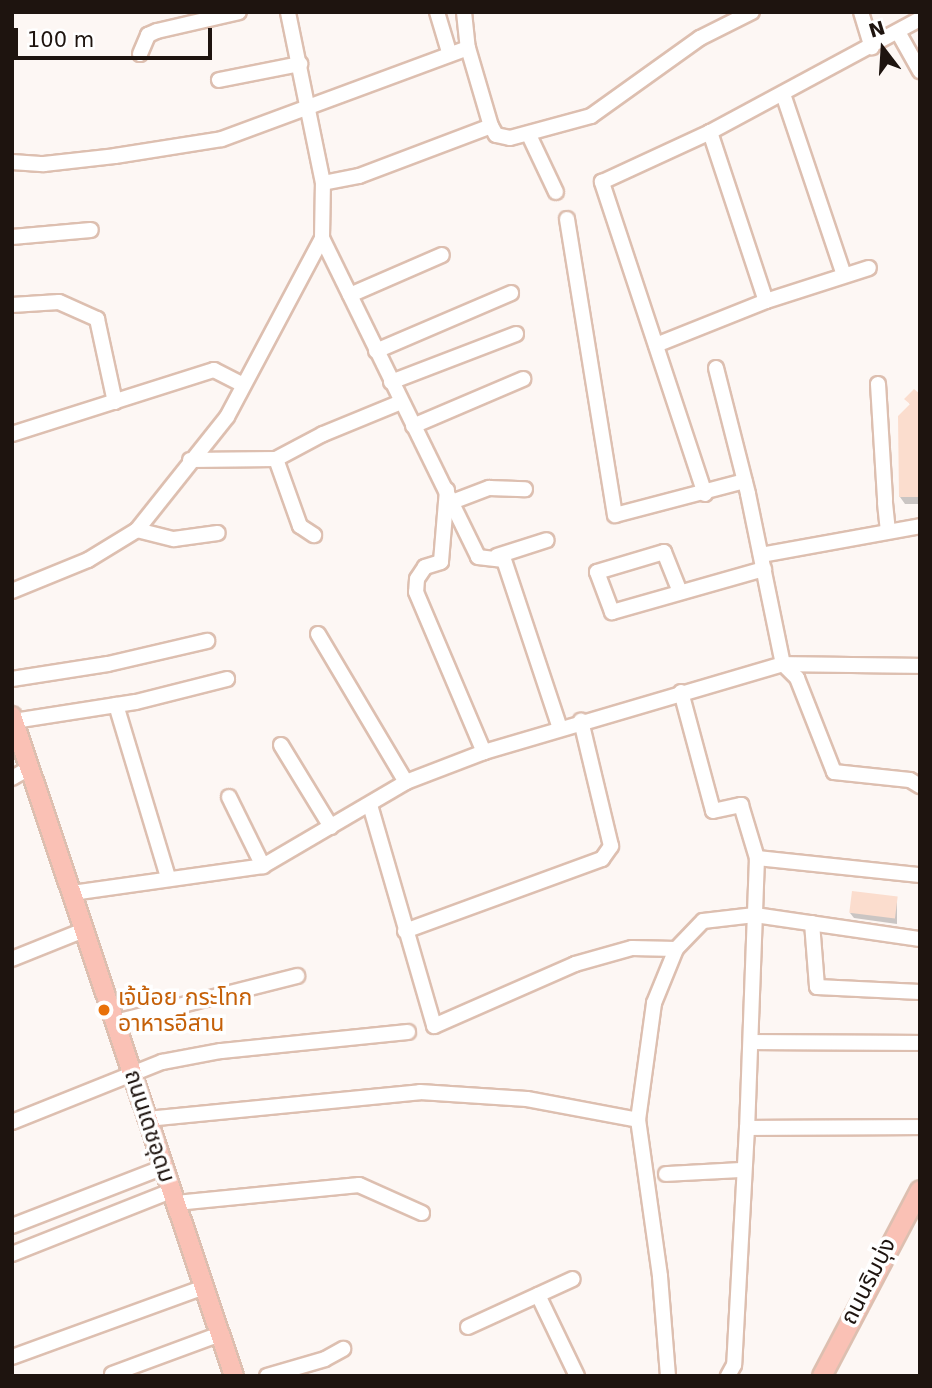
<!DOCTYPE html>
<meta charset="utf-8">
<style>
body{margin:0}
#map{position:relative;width:932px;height:1388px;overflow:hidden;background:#fdf7f4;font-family:"DejaVu Sans","Noto Sans Thai",sans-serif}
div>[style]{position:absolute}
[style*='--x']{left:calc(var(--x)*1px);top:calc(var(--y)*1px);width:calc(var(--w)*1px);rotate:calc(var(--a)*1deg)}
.shadow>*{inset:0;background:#0003}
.building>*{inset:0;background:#fbddce;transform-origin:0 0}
.roads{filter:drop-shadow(2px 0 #ddbfb0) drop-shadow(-2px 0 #ddbfb0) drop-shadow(0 2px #ddbfb0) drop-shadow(0 -2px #ddbfb0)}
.minor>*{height:14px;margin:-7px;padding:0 7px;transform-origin:7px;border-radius:7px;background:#fff}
.major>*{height:18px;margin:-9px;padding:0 9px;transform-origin:9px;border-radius:9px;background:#fac1b5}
.dots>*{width:19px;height:19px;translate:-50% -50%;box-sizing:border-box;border:4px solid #fff;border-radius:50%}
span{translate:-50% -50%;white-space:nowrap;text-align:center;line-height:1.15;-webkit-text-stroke:7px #fff;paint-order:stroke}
.food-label{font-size:23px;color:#c56008}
.left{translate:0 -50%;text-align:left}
.street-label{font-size:23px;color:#1e140f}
.frame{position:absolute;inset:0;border:14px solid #1e140f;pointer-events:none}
.north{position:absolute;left:848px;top:14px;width:70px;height:70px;-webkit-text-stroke:5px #fff;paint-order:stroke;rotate:343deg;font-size:19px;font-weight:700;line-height:28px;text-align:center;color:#1e140f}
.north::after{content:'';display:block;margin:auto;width:24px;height:32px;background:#1e140f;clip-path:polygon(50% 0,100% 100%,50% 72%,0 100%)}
.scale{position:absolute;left:14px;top:28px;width:198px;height:32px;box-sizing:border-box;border:4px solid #1e140f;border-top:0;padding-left:9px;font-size:21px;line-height:24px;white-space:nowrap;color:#1e140f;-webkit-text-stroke:5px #fff;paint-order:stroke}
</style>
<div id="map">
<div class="shadow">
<i style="clip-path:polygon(920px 397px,920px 504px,905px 504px,900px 497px,911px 406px,907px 399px)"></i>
<i style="clip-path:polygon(897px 899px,897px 924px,854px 918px,850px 913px)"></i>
</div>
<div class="building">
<i style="clip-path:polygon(914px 389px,920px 394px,920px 497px,899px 497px,898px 416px,910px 404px,904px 399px)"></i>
<i style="left:852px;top:891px;width:46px;height:22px;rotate:7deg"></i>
</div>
<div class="roads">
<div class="minor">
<i style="--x:437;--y:12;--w:42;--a:73.3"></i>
<i style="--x:464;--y:12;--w:36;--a:84"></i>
<i style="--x:468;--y:48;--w:81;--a:73.6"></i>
<i style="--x:491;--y:126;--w:10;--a:61"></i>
<i style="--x:496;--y:135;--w:14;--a:12"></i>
<i style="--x:510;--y:138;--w:84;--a:-15.2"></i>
<i style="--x:591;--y:116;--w:134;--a:-35.6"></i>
<i style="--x:700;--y:38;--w:58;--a:-26.6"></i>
<i style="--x:861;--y:12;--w:37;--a:73"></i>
<i style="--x:898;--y:32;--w:45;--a:60.6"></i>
<i style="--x:140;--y:54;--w:21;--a:-67"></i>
<i style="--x:148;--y:35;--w:10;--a:-24"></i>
<i style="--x:157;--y:31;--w:84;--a:-13"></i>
<i style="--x:219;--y:80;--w:83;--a:-11.2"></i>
<i style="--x:783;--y:94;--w:191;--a:71.4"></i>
<i style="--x:710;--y:132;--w:178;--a:71.7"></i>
<i style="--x:529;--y:135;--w:63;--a:64.7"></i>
<i style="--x:12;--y:162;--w:32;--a:4"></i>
<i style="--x:44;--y:164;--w:71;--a:-6.4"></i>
<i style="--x:115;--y:156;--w:108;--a:-9"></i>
<i style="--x:222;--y:139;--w:262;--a:-20.3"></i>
<i style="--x:323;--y:183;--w:37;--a:-11"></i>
<i style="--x:359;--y:176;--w:141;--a:-20.7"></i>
<i style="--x:567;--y:219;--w:300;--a:80.8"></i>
<i style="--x:615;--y:515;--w:134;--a:-14.7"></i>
<i style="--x:12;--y:237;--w:79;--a:-5.1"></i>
<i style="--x:322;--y:238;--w:355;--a:63.9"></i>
<i style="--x:478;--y:557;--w:26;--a:7"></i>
<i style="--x:504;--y:560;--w:177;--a:71.6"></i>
<i style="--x:350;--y:295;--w:100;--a:-23.5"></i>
<i style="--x:12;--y:305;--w:47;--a:-3.7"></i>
<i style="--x:59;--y:302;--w:42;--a:24.1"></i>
<i style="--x:97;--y:319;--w:85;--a:77.8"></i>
<i style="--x:656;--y:345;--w:118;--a:-21.8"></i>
<i style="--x:766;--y:301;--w:108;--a:-17.8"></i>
<i style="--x:376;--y:351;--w:147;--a:-23.2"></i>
<i style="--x:716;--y:368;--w:130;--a:75.7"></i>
<i style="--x:748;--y:494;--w:174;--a:78.4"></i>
<i style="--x:783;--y:664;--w:20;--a:45"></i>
<i style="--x:797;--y:678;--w:101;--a:68.5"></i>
<i style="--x:834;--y:772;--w:76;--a:6"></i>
<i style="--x:910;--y:780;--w:12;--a:31"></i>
<i style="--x:391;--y:382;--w:134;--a:-21"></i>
<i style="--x:878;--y:384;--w:116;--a:86.5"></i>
<i style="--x:413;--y:426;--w:120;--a:-23.1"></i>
<i style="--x:12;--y:434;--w:212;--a:-17.6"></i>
<i style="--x:214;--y:370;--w:33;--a:27"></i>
<i style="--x:276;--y:459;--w:71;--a:70.3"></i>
<i style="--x:300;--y:526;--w:17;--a:33"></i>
<i style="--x:190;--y:460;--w:86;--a:-0.7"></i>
<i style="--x:276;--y:459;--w:53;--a:-28"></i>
<i style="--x:323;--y:434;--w:84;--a:-22.3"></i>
<i style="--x:447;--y:490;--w:72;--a:94.8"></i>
<i style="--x:441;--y:562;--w:17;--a:163"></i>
<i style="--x:425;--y:567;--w:14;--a:124"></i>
<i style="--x:417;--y:579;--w:13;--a:94"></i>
<i style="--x:416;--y:592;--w:174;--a:67"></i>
<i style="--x:705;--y:494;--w:329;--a:-108.3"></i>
<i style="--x:602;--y:182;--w:119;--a:-24.8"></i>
<i style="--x:710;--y:132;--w:238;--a:-28.3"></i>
<i style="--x:452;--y:502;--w:40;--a:-21"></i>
<i style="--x:489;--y:488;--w:36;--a:2"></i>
<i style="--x:885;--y:503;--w:27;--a:84"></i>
<i style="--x:137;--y:530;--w:38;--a:14"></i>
<i style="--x:174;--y:539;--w:44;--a:-7.8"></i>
<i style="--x:761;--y:555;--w:162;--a:-10.3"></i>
<i style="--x:497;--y:556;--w:52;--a:-17.7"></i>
<i style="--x:12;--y:591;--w:82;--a:-22.2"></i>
<i style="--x:88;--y:560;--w:57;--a:-31.5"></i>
<i style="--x:137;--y:530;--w:144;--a:-51.5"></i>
<i style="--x:227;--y:417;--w:203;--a:-62"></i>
<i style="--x:322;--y:238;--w:55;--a:-89"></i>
<i style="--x:323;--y:183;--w:175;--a:-101.6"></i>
<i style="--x:680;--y:592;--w:43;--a:-111.8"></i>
<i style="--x:664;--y:552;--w:70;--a:163.4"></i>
<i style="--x:597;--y:572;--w:43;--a:69.4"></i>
<i style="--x:612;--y:612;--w:158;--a:-15.8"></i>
<i style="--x:318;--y:634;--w:172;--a:59.3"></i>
<i style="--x:12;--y:679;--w:97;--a:-8.9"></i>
<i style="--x:108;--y:664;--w:102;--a:-13.1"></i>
<i style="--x:681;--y:692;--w:123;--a:74.9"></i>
<i style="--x:713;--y:811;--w:29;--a:-12"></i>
<i style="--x:741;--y:805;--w:55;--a:73.2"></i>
<i style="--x:757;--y:858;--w:270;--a:92.1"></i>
<i style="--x:747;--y:1128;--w:237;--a:93.1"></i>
<i style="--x:734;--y:1365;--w:13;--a:119"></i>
<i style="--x:116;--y:705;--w:180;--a:73.2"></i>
<i style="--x:14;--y:721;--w:123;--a:-8.9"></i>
<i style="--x:136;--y:702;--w:94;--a:-14.2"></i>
<i style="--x:281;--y:745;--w:96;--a:58.6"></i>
<i style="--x:12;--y:778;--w:20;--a:-30"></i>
<i style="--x:229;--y:797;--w:77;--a:63.8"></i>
<i style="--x:370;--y:805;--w:230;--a:73.8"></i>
<i style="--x:434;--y:1026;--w:154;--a:-23.7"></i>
<i style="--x:575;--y:964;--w:59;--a:-15.7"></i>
<i style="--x:632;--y:948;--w:44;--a:1.3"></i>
<i style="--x:757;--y:858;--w:164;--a:6"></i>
<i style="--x:72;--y:893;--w:193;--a:-8"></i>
<i style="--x:263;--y:866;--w:166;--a:-30.4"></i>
<i style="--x:406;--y:782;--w:84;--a:-21"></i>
<i style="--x:484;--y:752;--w:312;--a:-16.4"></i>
<i style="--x:783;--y:664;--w:137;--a:0.8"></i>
<i style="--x:812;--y:923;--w:64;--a:85.5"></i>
<i style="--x:817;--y:987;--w:103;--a:2.8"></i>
<i style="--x:405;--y:931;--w:210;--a:-20.1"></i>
<i style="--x:602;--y:859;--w:16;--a:-55"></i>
<i style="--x:611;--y:846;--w:129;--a:-103.5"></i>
<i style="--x:12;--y:959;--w:78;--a:-21.9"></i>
<i style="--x:115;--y:1022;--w:188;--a:-14.2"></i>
<i style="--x:752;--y:1042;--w:168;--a:0.3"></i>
<i style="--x:147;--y:1119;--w:274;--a:-5.6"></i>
<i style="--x:420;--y:1092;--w:107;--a:3.7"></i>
<i style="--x:527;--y:1099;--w:113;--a:10.7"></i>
<i style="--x:12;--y:1122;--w:162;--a:-21.8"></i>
<i style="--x:162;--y:1062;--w:60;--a:-10.6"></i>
<i style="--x:221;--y:1051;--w:188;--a:-5.8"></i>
<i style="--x:747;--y:1128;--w:173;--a:-0.3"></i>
<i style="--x:666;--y:1174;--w:77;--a:-3"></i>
<i style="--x:176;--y:1203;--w:184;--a:-5.6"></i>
<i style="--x:359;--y:1185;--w:69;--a:24"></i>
<i style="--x:12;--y:1226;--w:163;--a:-21.2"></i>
<i style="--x:12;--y:1254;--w:171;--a:-21.6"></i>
<i style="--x:538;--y:1295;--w:90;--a:64.3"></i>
<i style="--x:468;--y:1327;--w:115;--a:-24.6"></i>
<i style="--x:12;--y:1357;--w:204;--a:-20"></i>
<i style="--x:112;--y:1374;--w:115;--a:-20.3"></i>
<i style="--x:267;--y:1376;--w:60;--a:-16.3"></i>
<i style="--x:325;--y:1359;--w:21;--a:-29"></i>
<i style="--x:668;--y:1376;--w:100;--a:-94.6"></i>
<i style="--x:660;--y:1276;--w:158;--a:-98"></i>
<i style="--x:638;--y:1120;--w:118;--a:-82.2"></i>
<i style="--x:654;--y:1003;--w:58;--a:-67.8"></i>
<i style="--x:676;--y:949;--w:39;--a:-46"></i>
<i style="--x:703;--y:921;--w:52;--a:-6.6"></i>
<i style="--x:755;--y:915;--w:167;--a:8.3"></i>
</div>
<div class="major">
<i style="--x:12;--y:716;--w:696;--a:71.41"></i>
<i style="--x:822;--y:1376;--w:210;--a:-62.2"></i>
</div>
</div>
<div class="dots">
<i style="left:104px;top:1010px;background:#e8710a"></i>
</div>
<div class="food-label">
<span class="left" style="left:118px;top:1010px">เจ้น้อย กระโทก<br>อาหารอีสาน</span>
</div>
<div class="street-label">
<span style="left:150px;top:1126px;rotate:72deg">ถนนเดชอุดม</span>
<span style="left:868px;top:1281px;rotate:-63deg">ถนนริมบุ่ง</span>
</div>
<div class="frame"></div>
<div class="north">N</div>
<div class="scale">100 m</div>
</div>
